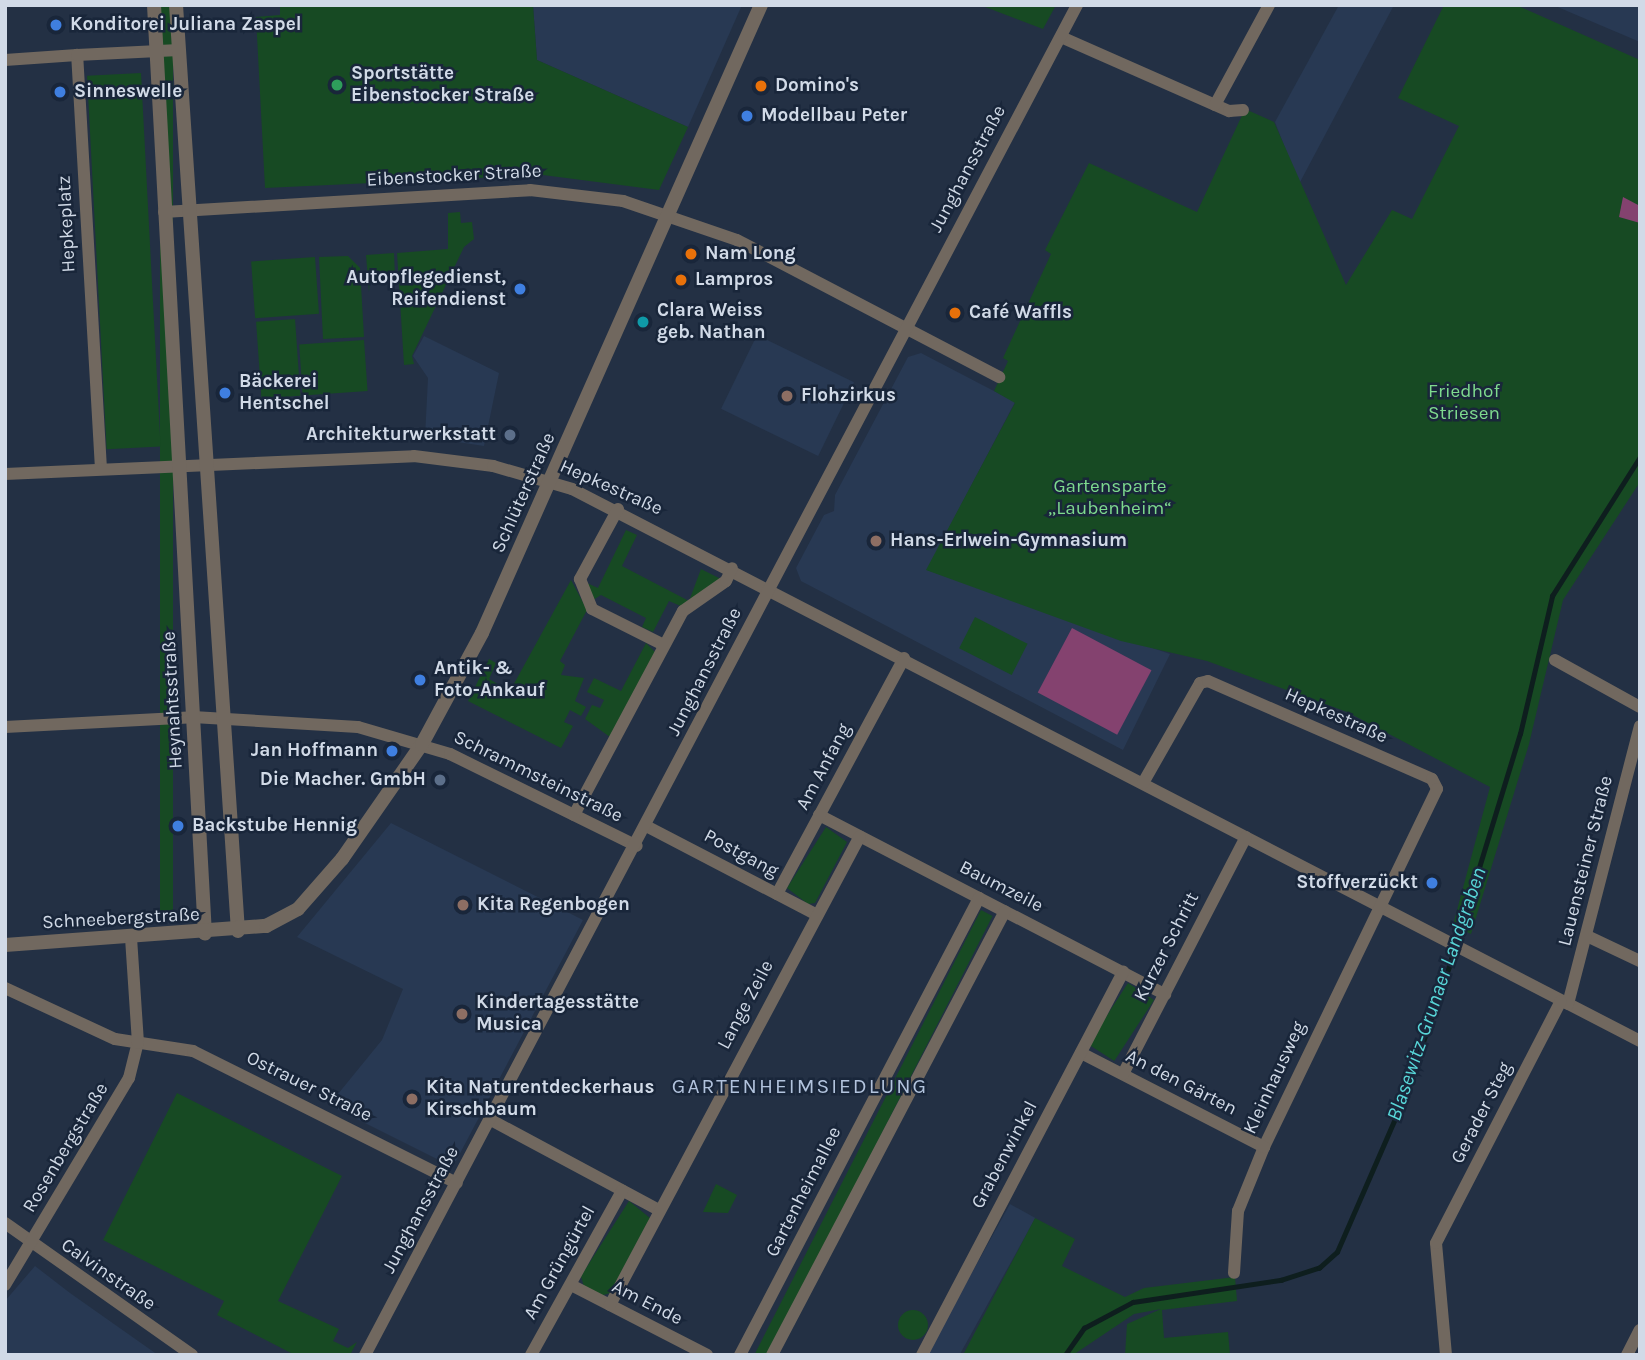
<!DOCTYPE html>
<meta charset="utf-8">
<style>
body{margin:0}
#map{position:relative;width:1645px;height:1360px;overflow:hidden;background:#233044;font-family:Karla,sans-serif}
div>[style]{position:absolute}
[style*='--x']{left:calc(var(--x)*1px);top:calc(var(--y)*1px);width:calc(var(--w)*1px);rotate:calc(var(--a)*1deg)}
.built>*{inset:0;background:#283953;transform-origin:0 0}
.green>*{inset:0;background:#174a23;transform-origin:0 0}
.round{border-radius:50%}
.stream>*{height:4.5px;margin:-2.25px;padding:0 2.25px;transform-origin:2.25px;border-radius:2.25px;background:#0e1e1e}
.building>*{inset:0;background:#84426f;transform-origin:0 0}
.minor>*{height:12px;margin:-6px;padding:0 6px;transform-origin:6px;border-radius:6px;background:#71685f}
.tertiary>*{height:14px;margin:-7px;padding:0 7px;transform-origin:7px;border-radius:7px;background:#71685f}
.dots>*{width:19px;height:19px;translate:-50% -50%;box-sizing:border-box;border:4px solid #19263a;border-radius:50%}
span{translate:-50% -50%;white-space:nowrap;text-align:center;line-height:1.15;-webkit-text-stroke:5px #19263a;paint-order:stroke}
.poi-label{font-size:19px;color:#d1dae7;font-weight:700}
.left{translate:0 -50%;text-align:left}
.right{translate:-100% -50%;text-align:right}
.street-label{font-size:19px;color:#d1dae7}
.park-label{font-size:19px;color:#7eda8e}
.water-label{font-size:21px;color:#58d6d8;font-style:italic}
.neighbourhood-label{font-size:21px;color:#b2c3dd;letter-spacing:2px}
.frame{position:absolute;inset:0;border:7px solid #d1dae7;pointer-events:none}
</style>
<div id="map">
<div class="built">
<i style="clip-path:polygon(533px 5px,742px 5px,688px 127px,537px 60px)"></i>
<i style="clip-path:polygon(1339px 5px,1394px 5px,1299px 184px,1275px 122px)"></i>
<i style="clip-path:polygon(1553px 5px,1640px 5px,1640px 42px,1567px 11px)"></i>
<i style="left:757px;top:335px;width:108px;height:82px;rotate:26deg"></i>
<i style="clip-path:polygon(424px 336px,499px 373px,484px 446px,425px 437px,428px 378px,413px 356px)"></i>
<i style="clip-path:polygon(921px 353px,1015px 402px,927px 570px,1170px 654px,1123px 750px,801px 581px,796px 568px,824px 515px,834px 511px,835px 495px,908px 357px)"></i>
<i style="clip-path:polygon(391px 823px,583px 920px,456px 1161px,443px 1162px,329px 1105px,382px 1040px,403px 989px,297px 937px)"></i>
<i style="left:1010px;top:1204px;width:29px;height:171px;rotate:29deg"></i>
<i style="clip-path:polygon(35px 1266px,70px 1293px,158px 1355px,5px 1355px,5px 1301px)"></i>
</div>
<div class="green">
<i style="left:160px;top:5px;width:13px;height:911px"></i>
<i style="clip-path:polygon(280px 5px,533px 5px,537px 60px,688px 127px,659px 190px,543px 175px,265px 188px,256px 17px,280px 15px)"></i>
<i style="clip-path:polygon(980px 5px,1056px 5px,1043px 29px)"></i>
<i style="clip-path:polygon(1444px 5px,1516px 5px,1640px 60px,1640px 482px,1563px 600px,1529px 744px,1471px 934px,1453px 925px,1490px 787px,1347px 712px,1207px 661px,1121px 641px,926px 570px,1015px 403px,994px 391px,1008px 361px,1003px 358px,1051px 254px,1045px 250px,1089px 163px,1197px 212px,1245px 109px,1274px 122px,1346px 285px,1392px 210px,1412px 219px,1459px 126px,1398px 98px)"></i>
<i style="left:141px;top:73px;width:374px;height:54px;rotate:87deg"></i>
<i style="clip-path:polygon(460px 212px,461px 223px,472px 222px,474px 239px,464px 247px,412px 356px,414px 364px,404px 365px,397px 253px,448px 249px,448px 213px)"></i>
<i style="clip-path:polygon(394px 253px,395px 276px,370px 277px,369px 292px,366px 255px)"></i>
<i style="clip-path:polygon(348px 256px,360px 268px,364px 337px,323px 339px,319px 257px)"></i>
<i style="left:315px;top:257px;width:57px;height:64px;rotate:86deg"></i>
<i style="left:295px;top:319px;width:77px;height:39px;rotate:86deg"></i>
<i style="left:364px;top:340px;width:51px;height:65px;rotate:86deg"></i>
<i style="clip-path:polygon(626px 530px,637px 535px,622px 566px,689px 601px,701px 569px,723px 580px,683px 607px,669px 601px,653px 632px,642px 627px,646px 618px,601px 595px,593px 600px,587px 583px,598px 588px)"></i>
<i style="clip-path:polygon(571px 580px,587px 610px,560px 661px,565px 665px,561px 675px,584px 678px,575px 701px,586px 707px,581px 716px,570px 710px,564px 722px,573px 726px,561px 748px,468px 701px,489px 659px,496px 663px,489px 679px,510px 691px)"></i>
<i style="left:975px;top:617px;width:59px;height:35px;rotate:27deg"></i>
<i style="clip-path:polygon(646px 643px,655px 652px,610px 737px,585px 719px,592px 705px,600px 708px,604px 700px,587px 692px,594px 678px,621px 691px)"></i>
<i style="clip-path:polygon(826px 827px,847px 842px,815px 903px,808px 904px,787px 888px)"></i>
<i style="left:981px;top:910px;width:13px;height:502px;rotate:27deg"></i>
<i style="left:1128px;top:983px;width:31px;height:73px;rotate:33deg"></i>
<i style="clip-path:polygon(177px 1093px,342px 1176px,278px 1301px,339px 1329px,333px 1341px,348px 1348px,357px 1342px,350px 1355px,295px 1355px,217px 1315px,224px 1301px,103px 1240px)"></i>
<i style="clip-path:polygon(716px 1184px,737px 1195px,728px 1213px,703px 1212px)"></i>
<i style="clip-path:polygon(629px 1201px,650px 1218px,610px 1293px,600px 1296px,584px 1287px,581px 1276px)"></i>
<i style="clip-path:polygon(1035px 1218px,1075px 1239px,1062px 1266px,1125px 1297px,1144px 1288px,1235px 1277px,1237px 1301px,1162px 1310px,1164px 1338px,1228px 1332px,1230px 1355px,1125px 1355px,1127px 1324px,1161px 1309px,1134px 1314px,1073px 1355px,963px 1355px)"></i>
<i class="round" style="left:898px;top:1310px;width:30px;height:30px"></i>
</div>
<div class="stream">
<i style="--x:1065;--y:1355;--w:33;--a:-55"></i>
<i style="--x:1084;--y:1328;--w:55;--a:-28"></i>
<i style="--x:1133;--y:1302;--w:150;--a:-8.5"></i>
<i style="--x:1281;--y:1280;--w:40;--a:-18"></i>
<i style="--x:1319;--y:1268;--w:24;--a:-42"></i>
<i style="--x:1337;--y:1252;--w:166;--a:-66.5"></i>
<i style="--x:1403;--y:1100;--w:139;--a:-71"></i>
<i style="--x:1448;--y:969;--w:246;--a:-73"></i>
<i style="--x:1520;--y:734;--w:142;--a:-76.9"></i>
<i style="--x:1552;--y:596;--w:165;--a:-57.7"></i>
</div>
<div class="building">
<i style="clip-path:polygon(1623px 197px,1640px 206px,1640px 223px,1619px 217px)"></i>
<i style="left:1072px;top:628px;width:90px;height:73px;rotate:28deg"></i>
</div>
<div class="minor">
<i style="--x:1061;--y:37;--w:184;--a:23.8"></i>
<i style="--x:1229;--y:111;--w:14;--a:-4"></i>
<i style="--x:5;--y:60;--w:72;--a:-4"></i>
<i style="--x:1215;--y:105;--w:114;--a:-61.6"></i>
<i style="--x:164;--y:212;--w:367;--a:-3.4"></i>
<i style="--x:530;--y:190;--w:94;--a:6.7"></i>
<i style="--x:623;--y:201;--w:120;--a:18.9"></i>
<i style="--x:737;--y:240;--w:296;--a:27.6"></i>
<i style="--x:101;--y:469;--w:415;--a:-93.3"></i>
<i style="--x:77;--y:55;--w:102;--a:-2.8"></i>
<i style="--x:5;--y:474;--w:409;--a:-2.5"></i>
<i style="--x:414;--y:456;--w:80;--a:7.2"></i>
<i style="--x:493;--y:466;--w:82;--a:16.2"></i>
<i style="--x:572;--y:489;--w:1202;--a:27.33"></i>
<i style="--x:618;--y:509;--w:80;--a:118.5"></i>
<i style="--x:580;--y:579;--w:32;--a:68"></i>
<i style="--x:592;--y:609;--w:80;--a:26.6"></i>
<i style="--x:1555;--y:660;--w:97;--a:28.9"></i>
<i style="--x:5;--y:727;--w:188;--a:-3"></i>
<i style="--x:193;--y:717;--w:165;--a:3.5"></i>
<i style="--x:358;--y:727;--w:96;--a:16.4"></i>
<i style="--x:450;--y:754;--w:208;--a:26.2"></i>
<i style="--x:1143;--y:783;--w:115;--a:-60.3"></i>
<i style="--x:1200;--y:683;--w:8;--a:-14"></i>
<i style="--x:1208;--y:681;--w:244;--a:23.6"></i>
<i style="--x:1432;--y:779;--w:11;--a:63"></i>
<i style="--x:1437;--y:789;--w:398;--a:115.8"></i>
<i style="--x:1264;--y:1147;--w:69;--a:112.1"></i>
<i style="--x:1238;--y:1211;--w:62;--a:93.7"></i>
<i style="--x:574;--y:815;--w:231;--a:-61.9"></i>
<i style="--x:683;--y:611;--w:52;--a:-34.9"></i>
<i style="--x:726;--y:581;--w:14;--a:-65"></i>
<i style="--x:819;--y:815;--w:390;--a:27.4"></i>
<i style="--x:648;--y:827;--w:191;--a:27.5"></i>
<i style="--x:777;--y:894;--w:268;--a:-61.7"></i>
<i style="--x:1587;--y:936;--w:59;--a:25.3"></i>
<i style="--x:5;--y:988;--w:121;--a:24.9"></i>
<i style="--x:115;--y:1039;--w:79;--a:8.7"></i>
<i style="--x:193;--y:1051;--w:295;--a:26.6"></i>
<i style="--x:1568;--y:1004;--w:287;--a:-75.5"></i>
<i style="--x:1081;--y:1053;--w:206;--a:27.2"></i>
<i style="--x:1123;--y:1074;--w:267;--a:-62.6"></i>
<i style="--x:491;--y:1120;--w:191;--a:28.2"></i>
<i style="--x:5;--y:1223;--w:229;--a:35.2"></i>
<i style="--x:5;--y:1285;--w:241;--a:-59.1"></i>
<i style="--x:129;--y:1078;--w:36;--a:-76"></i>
<i style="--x:138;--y:1043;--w:105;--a:-93.8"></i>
<i style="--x:571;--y:1285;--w:153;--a:27.2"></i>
<i style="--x:610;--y:1305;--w:531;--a:-61.94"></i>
<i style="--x:365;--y:1355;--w:1526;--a:-62.19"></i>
<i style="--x:531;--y:1355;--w:188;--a:-61"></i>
<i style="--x:740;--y:1355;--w:516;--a:-62.39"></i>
<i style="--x:772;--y:1355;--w:501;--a:-62.31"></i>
<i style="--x:922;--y:1355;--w:433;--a:-62.3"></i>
<i style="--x:1446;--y:1355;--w:112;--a:-95.1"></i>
<i style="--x:1436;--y:1243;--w:272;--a:-62.7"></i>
<i style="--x:1627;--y:1355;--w:28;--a:-63"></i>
</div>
<div class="tertiary">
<i style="--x:154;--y:5;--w:930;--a:86.86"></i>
<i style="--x:176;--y:5;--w:928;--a:86.17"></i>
<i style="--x:5;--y:945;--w:262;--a:-4.2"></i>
<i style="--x:266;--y:926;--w:36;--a:-28"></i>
<i style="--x:298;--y:909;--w:67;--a:-48.7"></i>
<i style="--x:342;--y:859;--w:140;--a:-55.2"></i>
<i style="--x:422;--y:744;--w:126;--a:-61.6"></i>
<i style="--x:482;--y:633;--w:687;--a:-66.05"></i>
</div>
<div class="dots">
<i style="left:56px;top:25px;background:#3f7fe0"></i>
<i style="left:337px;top:85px;background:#2e9e5b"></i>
<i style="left:761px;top:86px;background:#e8710a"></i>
<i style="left:60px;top:92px;background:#3f7fe0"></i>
<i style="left:747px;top:116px;background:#3f7fe0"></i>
<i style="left:691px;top:254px;background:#e8710a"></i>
<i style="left:681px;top:280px;background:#e8710a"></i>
<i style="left:520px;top:289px;background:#3f7fe0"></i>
<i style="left:955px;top:313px;background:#e8710a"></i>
<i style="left:643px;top:322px;background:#0f9aa8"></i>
<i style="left:225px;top:393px;background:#3f7fe0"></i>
<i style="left:787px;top:396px;background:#8d6e63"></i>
<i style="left:510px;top:435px;background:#5c6f8a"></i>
<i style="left:876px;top:541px;background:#8d6e63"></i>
<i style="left:420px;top:680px;background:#3f7fe0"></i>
<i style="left:392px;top:751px;background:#3f7fe0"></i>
<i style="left:440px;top:780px;background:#5c6f8a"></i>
<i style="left:178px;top:826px;background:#3f7fe0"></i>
<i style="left:1432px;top:883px;background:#3f7fe0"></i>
<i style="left:463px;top:905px;background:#8d6e63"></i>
<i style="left:462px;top:1014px;background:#8d6e63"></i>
<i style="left:412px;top:1099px;background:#8d6e63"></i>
</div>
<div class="poi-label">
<span class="left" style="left:70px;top:25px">Konditorei Juliana Zaspel</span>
<span class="left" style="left:351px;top:85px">Sportstätte<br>Eibenstocker Straße</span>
<span class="left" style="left:775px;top:86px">Domino's</span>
<span class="left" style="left:74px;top:92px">Sinneswelle</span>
<span class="left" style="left:761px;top:116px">Modellbau Peter</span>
<span class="left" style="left:705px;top:254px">Nam Long</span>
<span class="right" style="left:506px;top:289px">Autopflegedienst,<br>Reifendienst</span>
<span class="left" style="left:695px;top:280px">Lampros</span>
<span class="left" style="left:657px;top:322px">Clara Weiss<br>geb. Nathan</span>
<span class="left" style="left:969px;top:313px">Café Waffls</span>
<span class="left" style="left:239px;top:393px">Bäckerei<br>Hentschel</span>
<span class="left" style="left:801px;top:396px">Flohzirkus</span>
<span class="right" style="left:496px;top:435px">Architekturwerkstatt</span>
<span class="left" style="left:890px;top:541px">Hans-Erlwein-Gymnasium</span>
<span class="left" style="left:434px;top:680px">Antik- &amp;<br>Foto-Ankauf</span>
<span class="right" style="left:378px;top:751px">Jan Hoffmann</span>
<span class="right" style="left:426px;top:780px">Die Macher. GmbH</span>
<span class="left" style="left:192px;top:826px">Backstube Hennig</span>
<span class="right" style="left:1418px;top:883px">Stoffverzückt</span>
<span class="left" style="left:477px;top:905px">Kita Regenbogen</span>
<span class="left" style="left:476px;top:1014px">Kindertagesstätte<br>Musica</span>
<span class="left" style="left:426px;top:1099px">Kita Naturentdeckerhaus<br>Kirschbaum</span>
</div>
<div class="street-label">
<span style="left:968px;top:169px;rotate:-62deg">Junghansstraße</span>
<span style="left:454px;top:176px;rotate:-3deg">Eibenstocker Straße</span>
<span style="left:67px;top:224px;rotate:-93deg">Hepkeplatz</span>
<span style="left:611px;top:488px;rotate:24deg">Hepkestraße</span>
<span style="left:524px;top:493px;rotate:-66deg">Schlüterstraße</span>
<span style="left:705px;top:672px;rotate:-63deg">Junghansstraße</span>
<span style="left:173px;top:700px;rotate:-93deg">Heynahtsstraße</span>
<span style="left:1336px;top:716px;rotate:24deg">Hepkestraße</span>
<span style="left:824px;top:767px;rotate:-62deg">Am Anfang</span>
<span style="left:538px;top:777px;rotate:26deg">Schrammsteinstraße</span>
<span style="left:741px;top:854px;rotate:28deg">Postgang</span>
<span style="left:1586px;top:861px;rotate:-76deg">Lauensteiner Straße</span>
<span style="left:1001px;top:887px;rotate:27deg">Baumzeile</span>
<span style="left:121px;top:919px;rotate:-3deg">Schneebergstraße</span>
<span style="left:1167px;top:947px;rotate:-63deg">Kurzer Schritt</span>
<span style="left:746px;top:1005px;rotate:-62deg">Lange Zeile</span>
<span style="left:1275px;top:1078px;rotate:-65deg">Kleinhausweg</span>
<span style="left:1181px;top:1083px;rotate:27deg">An den Gärten</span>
<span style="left:309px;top:1087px;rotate:26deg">Ostrauer Straße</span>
<span style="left:1482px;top:1113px;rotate:-63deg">Gerader Steg</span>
<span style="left:66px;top:1148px;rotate:-59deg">Rosenbergstraße</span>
<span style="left:1005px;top:1155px;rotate:-62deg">Grabenwinkel</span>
<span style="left:804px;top:1192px;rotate:-63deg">Gartenheimallee</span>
<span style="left:421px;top:1210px;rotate:-62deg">Junghansstraße</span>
<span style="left:560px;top:1263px;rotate:-61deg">Am Grüngürtel</span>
<span style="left:108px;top:1275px;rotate:35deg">Calvinstraße</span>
<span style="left:647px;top:1303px;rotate:27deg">Am Ende</span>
</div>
<div class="park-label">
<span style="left:1464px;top:403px">Friedhof<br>Striesen</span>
<span style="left:1110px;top:498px">Gartensparte<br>„Laubenheim“</span>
</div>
<div class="water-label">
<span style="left:1436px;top:994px;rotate:-71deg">Blasewitz‐Grunaer Landgraben</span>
</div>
<div class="neighbourhood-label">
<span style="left:800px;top:1086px">GARTENHEIMSIEDLUNG</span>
</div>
<div class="frame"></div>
</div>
